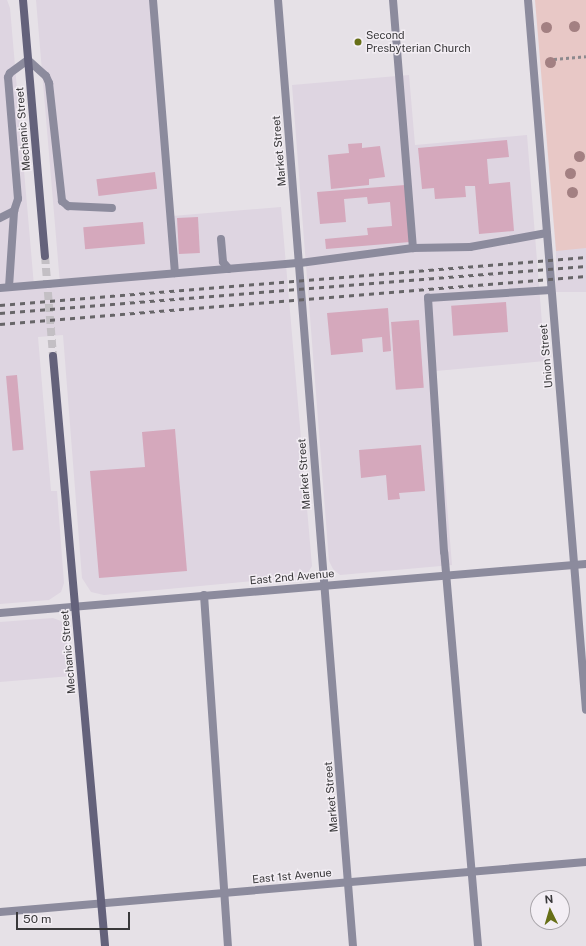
<!DOCTYPE html>
<style>
body{margin:0}
#map{position:relative;width:586px;height:946px;overflow:hidden;background:#e6e1e7;font-family:"Public Sans",sans-serif}
div>[style]{position:absolute}
[style*='--x']{left:calc(var(--x)*1px);top:calc(var(--y)*1px);width:calc(var(--w)*1px);rotate:calc(var(--a)*1deg)}
.built>*{inset:0;background:#ded5e1;transform-origin:0 0}
.green>*{inset:0;background:#e8c8c6}
.building>*{inset:0;background:#d5a8bc;transform-origin:0 0}
.secondary-tunnel>*{height:8px;margin-top:-4px;transform-origin:0;background:repeating-linear-gradient(90deg,#c3bfc4 0 8px,transparent 0 12px)}
.path>*{height:2.5px;margin-top:-1.25px;transform-origin:0;background:repeating-linear-gradient(90deg,#8c898d 0 3px,transparent 0 6px)}
.lane>*{height:8px;margin:-4px;padding:0 4px;transform-origin:4px;border-radius:4px;background:#8c8b9d}
.street>*{height:8px;margin:-4px;padding:0 4px;transform-origin:4px;border-radius:4px;background:#8c8b9d}
.secondary>*{height:8px;margin:-4px;padding:0 4px;transform-origin:4px;border-radius:4px;background:#64627b}
.rail>*{height:3px;margin-top:-1.5px;transform-origin:0;background:repeating-linear-gradient(90deg,#676568 0 5px,transparent 0 10px)}
.trees>*{width:11px;height:11px;margin:-5.5px;border-radius:50%;background:#a38082}
.dots>*{width:11px;height:11px;translate:-50% -50%;box-sizing:border-box;border:2px solid #f3eef4;border-radius:50%}
span{translate:-50% -50%;white-space:nowrap;text-align:center;line-height:1.15;-webkit-text-stroke:3px #f3eef4;paint-order:stroke}
.poi-label{font-size:11px;color:#39383a}
.left{translate:0 -50%;text-align:left}
.street-label{font-size:11px;color:#39383a}
.north{position:absolute;left:530px;top:890px;width:40px;height:40px;box-sizing:border-box;background:#f3eef4;border:1px solid #a9a5aa;border-radius:50%;rotate:355deg;font-size:11px;font-weight:700;line-height:16px;text-align:center;color:#39383a}
.north::after{content:'';display:block;margin:auto;width:14px;height:18px;background:#676f17;clip-path:polygon(50% 0,100% 100%,50% 72%,0 100%)}
.scale{position:absolute;left:16px;top:912px;width:114px;height:18px;box-sizing:border-box;border:2px solid #39383a;border-top:0;padding-left:5px;font-size:12px;line-height:14px;white-space:nowrap;color:#39383a;-webkit-text-stroke:3px #f3eef4;paint-order:stroke}
</style>
<div id="map">
<div class="built">
<i style="clip-path:polygon(0 0,7px 0,10px 8px,34px 286px,60px 284px,36px 0,154px 0,172px 216px,281px 207px,312px 566px,306px 576px,104px 595px,91px 592px,82px 578px,63px 335px,38px 337px,51px 491px,57px 491px,64px 583px,61px 592px,49px 600px,0 604px)"></i>
<i style="clip-path:polygon(409px 75px,415px 145px,527px 135px,545px 361px,436px 371px,452px 565px,340px 575px,333px 569px,329px 561px,292px 85px)"></i>
<i style="left:586px;top:248px;width:44px;height:30px;rotate:90deg"></i>
<i style="clip-path:polygon(53px 618px,61px 621px,66px 628px,71px 676px,0 682px,0 622px)"></i>
</div>
<div class="green">
<i style="clip-path:polygon(535px 0,586px 0,586px 248px,556px 251px)"></i>
</div>
<div class="building">
<i style="clip-path:polygon(507px 140px,509px 157px,487px 159px,489px 184px,510px 182px,514px 231px,479px 234px,475px 186px,465px 186px,466px 197px,435px 199px,434px 188px,422px 189px,418px 148px)"></i>
<i style="clip-path:polygon(362px 143px,362px 148px,380px 146px,385px 177px,369px 179px,369px 185px,331px 189px,328px 155px,349px 153px,348px 144px)"></i>
<i style="left:155px;top:172px;width:17px;height:59px;rotate:83deg"></i>
<i style="clip-path:polygon(405px 185px,410px 242px,326px 249px,325px 239px,368px 235px,367px 228px,392px 226px,390px 202px,368px 204px,367px 197px,344px 199px,346px 222px,320px 224px,317px 192px)"></i>
<i style="left:198px;top:217px;width:36px;height:21px;rotate:87deg"></i>
<i style="left:143px;top:222px;width:22px;height:60px;rotate:85deg"></i>
<i style="left:506px;top:302px;width:30px;height:55px;rotate:86deg"></i>
<i style="clip-path:polygon(388px 308px,391px 351px,383px 352px,382px 337px,362px 339px,363px 352px,331px 355px,327px 313px)"></i>
<i style="left:419px;top:320px;width:68px;height:28px;rotate:86deg"></i>
<i style="left:17px;top:375px;width:75px;height:11px;rotate:85deg"></i>
<i style="clip-path:polygon(175px 429px,187px 571px,99px 578px,90px 471px,145px 467px,142px 432px)"></i>
<i style="clip-path:polygon(421px 445px,425px 491px,399px 493px,400px 499px,388px 500px,386px 475px,361px 478px,359px 450px)"></i>
</div>
<div class="secondary-tunnel">
<i style="--x:45;--y:256;--w:100;--a:85.4"></i>
</div>
<div class="path">
<i style="--x:554;--y:59;--w:32;--a:-5"></i>
</div>
<div class="lane">
<i style="--x:153;--y:0;--w:274;--a:85.4"></i>
<i style="--x:393;--y:0;--w:249;--a:85.4"></i>
<i style="--x:0;--y:218;--w:16;--a:-27"></i>
<i style="--x:14;--y:211;--w:13;--a:-72"></i>
<i style="--x:18;--y:199;--w:122;--a:-94.7"></i>
<i style="--x:8;--y:77;--w:4;--a:-63"></i>
<i style="--x:10;--y:73;--w:22;--a:-36"></i>
<i style="--x:28;--y:60;--w:24;--a:42"></i>
<i style="--x:46;--y:76;--w:8;--a:67"></i>
<i style="--x:49;--y:83;--w:119;--a:83.7"></i>
<i style="--x:62;--y:201;--w:8;--a:40"></i>
<i style="--x:68;--y:206;--w:44;--a:2.6"></i>
<i style="--x:221;--y:239;--w:23;--a:85"></i>
<i style="--x:223;--y:262;--w:9;--a:49"></i>
<i style="--x:9;--y:287;--w:76;--a:-86.2"></i>
<i style="--x:0;--y:288;--w:301;--a:-4.8"></i>
<i style="--x:300;--y:263;--w:114;--a:-7.6"></i>
<i style="--x:413;--y:248;--w:57;--a:-1"></i>
<i style="--x:470;--y:247;--w:78;--a:-10.3"></i>
<i style="--x:204;--y:595;--w:352;--a:86.1"></i>
<i style="--x:478;--y:946;--w:395;--a:-94.9"></i>
<i style="--x:444;--y:552;--w:255;--a:-93.6"></i>
<i style="--x:428;--y:298;--w:123;--a:-3.7"></i>
</div>
<div class="street">
<i style="--x:278;--y:0;--w:949;--a:85.47"></i>
<i style="--x:528;--y:0;--w:712;--a:85.33"></i>
<i style="--x:0;--y:613;--w:588;--a:-4.78"></i>
<i style="--x:0;--y:912;--w:588;--a:-4.88"></i>
</div>
<div class="secondary">
<i style="--x:23;--y:0;--w:257;--a:85.1"></i>
<i style="--x:53;--y:356;--w:592;--a:84.96"></i>
</div>
<div class="rail">
<i style="--x:0;--y:305;--w:588;--a:-4.68"></i>
<i style="--x:0;--y:313;--w:588;--a:-4.59"></i>
<i style="--x:0;--y:324;--w:588;--a:-4.68"></i>
</div>
<div class="trees">
<i style="left:574px;top:26px"></i>
<i style="left:546px;top:27px"></i>
<i style="left:550px;top:62px"></i>
<i style="left:579px;top:156px"></i>
<i style="left:570px;top:173px"></i>
<i style="left:572px;top:192px"></i>
</div>
<div class="dots">
<i style="left:358px;top:42px;background:#676f17"></i>
</div>
<div class="poi-label">
<span class="left" style="left:366px;top:42px">Second<br>Presbyterian Church</span>
</div>
<div class="street-label">
<span style="left:23px;top:129px;rotate:-95deg">Mechanic Street</span>
<span style="left:279px;top:151px;rotate:-95deg">Market Street</span>
<span style="left:546px;top:356px;rotate:-95deg">Union Street</span>
<span style="left:304px;top:474px;rotate:-94deg">Market Street</span>
<span style="left:292px;top:577px;rotate:-5deg">East 2nd Avenue</span>
<span style="left:68px;top:652px;rotate:-95deg">Mechanic Street</span>
<span style="left:331px;top:797px;rotate:-95deg">Market Street</span>
<span style="left:292px;top:876px;rotate:-5deg">East 1st Avenue</span>
</div>
<div class="north">N</div>
<div class="scale">50 m</div>
</div>
